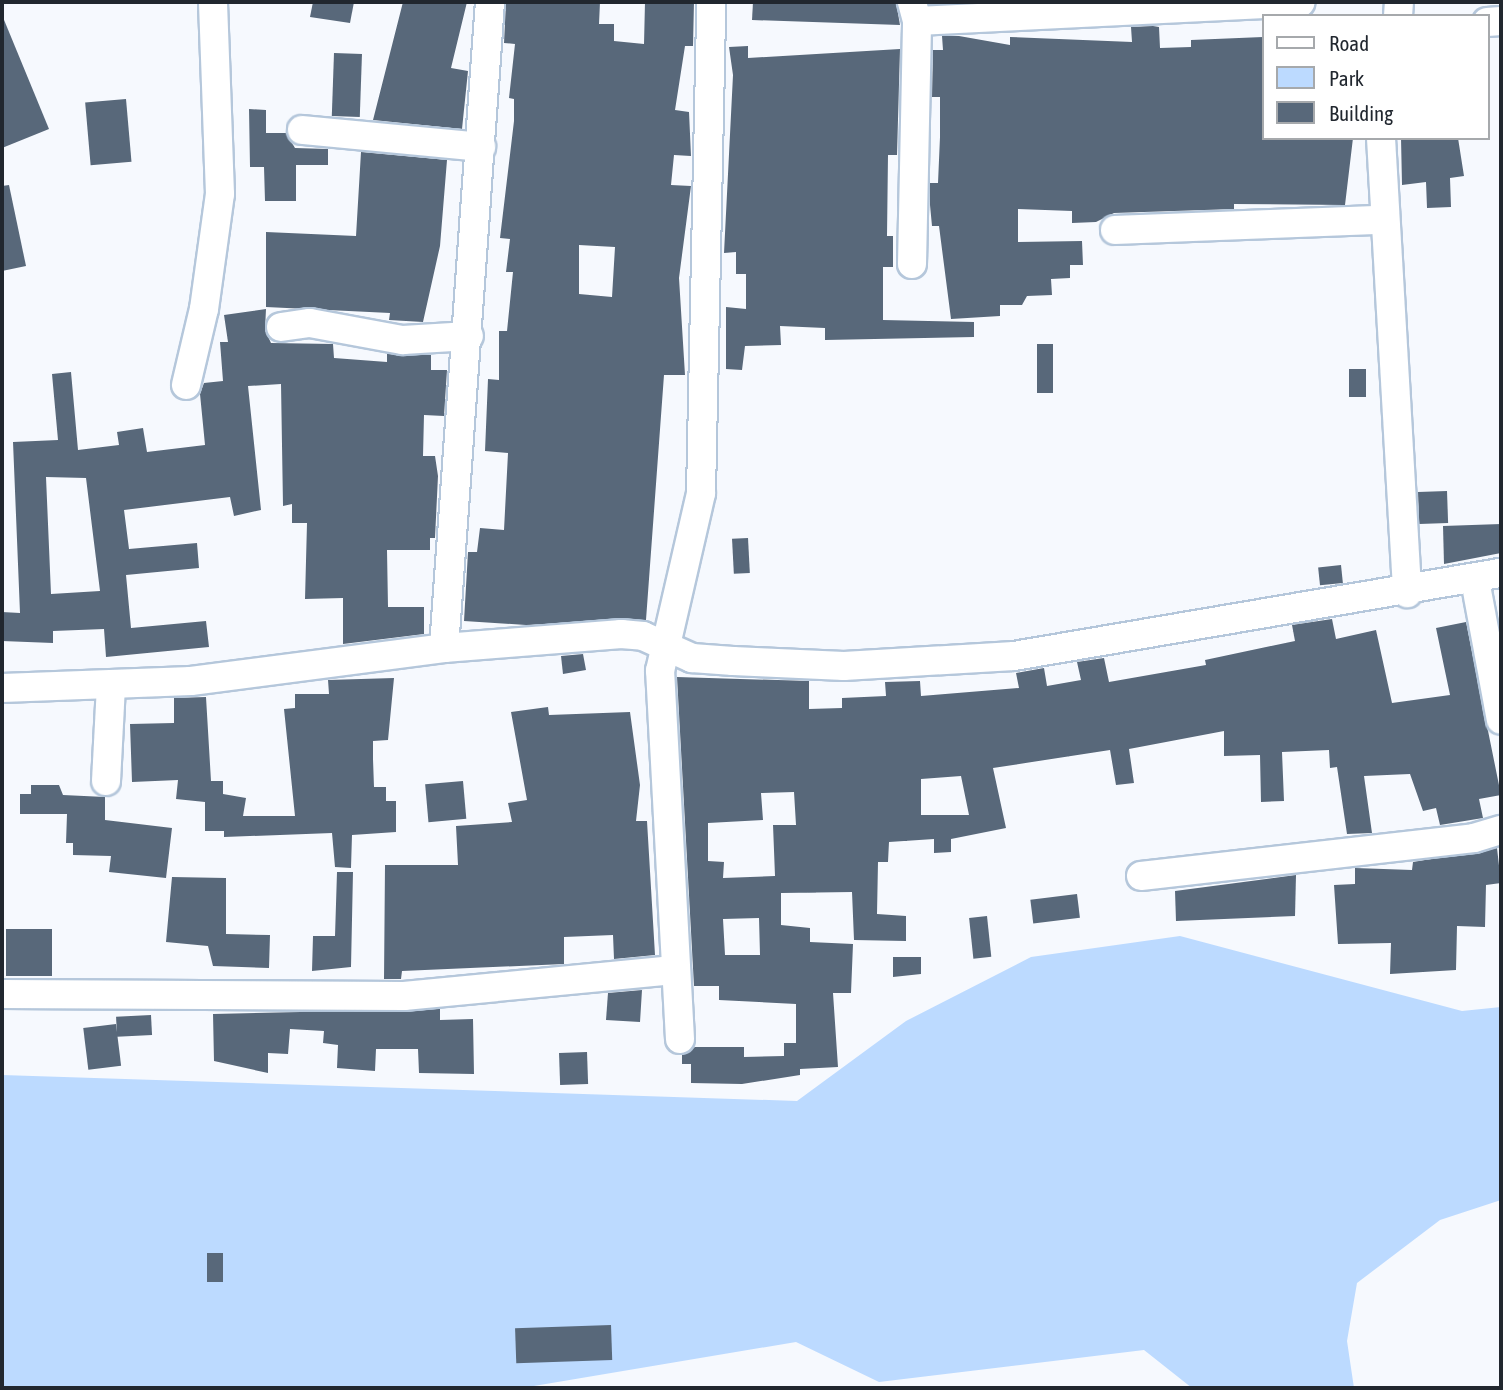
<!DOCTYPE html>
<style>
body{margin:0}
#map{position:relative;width:1503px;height:1390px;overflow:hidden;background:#f6f9fe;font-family:"Asap Condensed",sans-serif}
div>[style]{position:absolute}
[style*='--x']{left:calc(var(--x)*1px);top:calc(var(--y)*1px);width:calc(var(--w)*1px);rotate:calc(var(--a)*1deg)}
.green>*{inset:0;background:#bcdaff}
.building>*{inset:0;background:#58687a;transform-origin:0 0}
.roads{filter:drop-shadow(2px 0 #b5c7db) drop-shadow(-2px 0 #b5c7db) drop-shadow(0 2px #b5c7db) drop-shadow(0 -2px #b5c7db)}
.minor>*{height:28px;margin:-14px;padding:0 14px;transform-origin:14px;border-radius:14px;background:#fff}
span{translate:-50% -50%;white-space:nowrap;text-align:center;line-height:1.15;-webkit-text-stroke:7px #fff;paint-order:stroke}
.frame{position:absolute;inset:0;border:4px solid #21272f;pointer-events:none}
.legend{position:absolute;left:1262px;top:14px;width:228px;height:126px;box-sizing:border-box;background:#fff;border:2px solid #a6a9ac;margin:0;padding:9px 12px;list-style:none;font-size:21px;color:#21272f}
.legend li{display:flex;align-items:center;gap:14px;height:35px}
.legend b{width:35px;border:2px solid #a6a9ac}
</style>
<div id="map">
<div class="green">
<i style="clip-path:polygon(1180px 936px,1462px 1011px,1501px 1007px,1501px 1200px,1440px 1220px,1357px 1283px,1347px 1341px,1354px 1388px,1192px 1388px,1144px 1350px,879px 1382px,796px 1342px,522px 1388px,2px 1388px,2px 1075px,797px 1101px,906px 1021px,1031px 957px)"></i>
</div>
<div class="building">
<i style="clip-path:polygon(313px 2px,354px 2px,350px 23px,310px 17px)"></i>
<i style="clip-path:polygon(403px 2px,467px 2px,451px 68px,468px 71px,462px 129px,373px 120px)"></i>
<i style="clip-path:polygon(evenodd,506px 2px,600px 2px,599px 24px,614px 24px,614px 41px,644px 44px,645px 2px,694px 2px,693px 46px,685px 46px,675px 110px,689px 112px,691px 156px,674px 155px,671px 185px,691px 186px,679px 278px,685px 375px,664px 375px,646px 620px,526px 625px,464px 621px,468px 552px,477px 552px,480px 528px,504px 530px,508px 453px,485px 451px,488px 379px,499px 380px,499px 331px,507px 331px,513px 272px,506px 272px,510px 239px,500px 238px,514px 121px,514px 99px,509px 98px,515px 44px,504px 43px,506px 2px,579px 245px,615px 247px,612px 297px,579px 294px,579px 245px)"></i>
<i style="clip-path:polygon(753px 2px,896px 2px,900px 25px,752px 20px)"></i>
<i style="clip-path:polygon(2px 15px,49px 129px,2px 148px)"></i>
<i style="clip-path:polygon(1153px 26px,1159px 27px,1160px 48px,1191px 47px,1191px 40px,1263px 37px,1263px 138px,1353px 138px,1345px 205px,1234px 204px,1234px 209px,1114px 213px,1096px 222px,1072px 223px,1072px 211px,1018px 209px,1018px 242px,1082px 241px,1083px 265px,1070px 265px,1070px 278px,1051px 279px,1052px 295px,1027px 296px,1022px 305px,1000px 305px,1000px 316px,951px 319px,939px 226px,932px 226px,930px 205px,930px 183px,938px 183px,940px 137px,940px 97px,932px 97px,933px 50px,943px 50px,942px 36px,959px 36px,1010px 45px,1010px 37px,1132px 42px,1131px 27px)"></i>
<i style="clip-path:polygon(748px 46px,748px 58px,900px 49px,897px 155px,888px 155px,887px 236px,893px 236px,893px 267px,883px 267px,883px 320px,974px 322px,974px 337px,825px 340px,825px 328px,780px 326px,781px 345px,745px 346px,742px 370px,726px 369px,726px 307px,746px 309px,746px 274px,736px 274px,736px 252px,724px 253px,733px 75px,729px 47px)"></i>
<i style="left:334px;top:53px;width:28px;height:63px;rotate:2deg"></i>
<i style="left:126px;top:99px;width:63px;height:41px;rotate:85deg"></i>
<i style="clip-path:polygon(249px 109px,266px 110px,266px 133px,286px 133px,295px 148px,328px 149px,328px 165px,296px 165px,296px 201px,265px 201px,264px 167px,250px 167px)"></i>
<i style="clip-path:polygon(1401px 138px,1458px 138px,1464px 176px,1450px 178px,1451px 207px,1427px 208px,1426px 182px,1402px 185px)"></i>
<i style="clip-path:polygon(361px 152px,447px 160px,440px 246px,423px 322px,389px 320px,390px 313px,266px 307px,266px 232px,356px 236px)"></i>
<i style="clip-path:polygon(9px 185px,26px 266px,2px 271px,2px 186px)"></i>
<i style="clip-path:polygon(evenodd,266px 309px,265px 330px,271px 343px,333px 344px,334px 358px,387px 362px,387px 354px,431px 355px,431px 370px,447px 370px,444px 416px,424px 415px,423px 456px,435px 456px,438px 476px,435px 538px,430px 538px,430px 550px,387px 550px,388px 607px,424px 607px,424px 634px,343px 644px,343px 598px,305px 599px,307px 523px,292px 523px,292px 504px,283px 506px,281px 384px,248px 386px,261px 510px,234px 516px,230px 497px,124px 510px,129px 549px,197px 543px,199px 568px,126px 575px,131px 628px,206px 621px,209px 647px,106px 657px,104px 629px,53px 631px,53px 643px,2px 641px,2px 612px,20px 613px,13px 442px,58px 440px,52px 374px,71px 372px,78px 450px,119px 445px,117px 432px,143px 428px,147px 452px,205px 445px,200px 394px,204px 383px,223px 381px,220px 342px,228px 342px,224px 315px,266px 309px,46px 477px,86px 478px,100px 591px,51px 594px,46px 477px)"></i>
<i style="left:1037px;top:344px;width:16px;height:49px"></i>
<i style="left:1349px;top:369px;width:17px;height:28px"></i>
<i style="left:1447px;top:491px;width:32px;height:29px;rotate:88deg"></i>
<i style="clip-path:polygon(1501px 524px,1501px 553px,1444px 564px,1443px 526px)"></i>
<i style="left:748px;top:538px;width:35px;height:16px;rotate:87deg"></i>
<i style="left:1341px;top:565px;width:18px;height:23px;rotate:84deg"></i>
<i style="clip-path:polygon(evenodd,1332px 619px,1336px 639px,1376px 630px,1392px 703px,1450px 695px,1436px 628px,1466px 622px,1501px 795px,1479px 799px,1483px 818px,1440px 825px,1436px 808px,1423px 811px,1410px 774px,1364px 776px,1372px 833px,1347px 834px,1337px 767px,1330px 768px,1329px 750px,1282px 752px,1284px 801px,1261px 802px,1260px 755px,1224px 756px,1224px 731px,1129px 749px,1134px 783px,1116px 785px,1110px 750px,993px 768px,1006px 828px,951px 839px,951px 852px,934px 853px,934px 839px,889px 842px,888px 862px,878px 862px,877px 914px,906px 916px,906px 941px,854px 940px,852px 892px,781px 893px,781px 925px,810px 928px,810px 942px,853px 944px,851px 993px,833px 993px,838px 1067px,800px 1069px,800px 1075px,742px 1084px,691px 1083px,691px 1064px,682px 1064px,682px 1055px,695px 1047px,744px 1047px,744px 1057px,784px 1056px,784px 1043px,796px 1043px,796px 1004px,719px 1000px,719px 986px,694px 986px,677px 677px,809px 681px,809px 709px,842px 708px,842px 698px,886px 696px,885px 682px,920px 681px,921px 696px,1019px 688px,1016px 673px,1044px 668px,1047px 686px,1081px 680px,1077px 662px,1104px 658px,1109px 682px,1206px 665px,1205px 660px,1295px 641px,1292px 625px,1332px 619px,961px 776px,969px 815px,921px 815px,921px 779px,961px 776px,1332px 619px,794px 792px,796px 825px,773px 825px,775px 876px,723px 878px,724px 862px,708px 861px,708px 823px,763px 820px,761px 793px,794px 792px,1332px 619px,759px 918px,760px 955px,725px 955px,723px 919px,759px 918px)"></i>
<i style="clip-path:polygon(583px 654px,586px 670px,563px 674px,561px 656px)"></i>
<i style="clip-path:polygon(394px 678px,388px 740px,373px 741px,373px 759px,374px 787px,386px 787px,386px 801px,396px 801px,396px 832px,352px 835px,351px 868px,335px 867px,332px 833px,224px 837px,224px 831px,205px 831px,205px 802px,176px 799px,178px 780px,132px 782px,130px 724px,174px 723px,174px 698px,206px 697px,211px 781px,223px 781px,223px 794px,246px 798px,243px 816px,295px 816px,284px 709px,295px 708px,295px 694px,329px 694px,328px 680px)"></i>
<i style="clip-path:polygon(548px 707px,549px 715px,630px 712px,640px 785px,636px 821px,647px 821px,655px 955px,614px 959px,613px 935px,564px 937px,564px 964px,402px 971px,401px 979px,384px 979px,385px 865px,458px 865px,456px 826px,512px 822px,508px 803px,527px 800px,511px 712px)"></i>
<i style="left:463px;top:781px;width:38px;height:38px;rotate:85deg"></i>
<i style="clip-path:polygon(31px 785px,59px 785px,63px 795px,105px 797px,105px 820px,172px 828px,166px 878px,109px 872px,111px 856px,73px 855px,73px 843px,66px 843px,67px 814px,20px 814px,20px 794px,31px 794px)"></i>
<i style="clip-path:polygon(1497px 848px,1501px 883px,1486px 885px,1485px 927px,1457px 926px,1456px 970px,1390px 974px,1391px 943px,1338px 944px,1334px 885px,1355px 884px,1355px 868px,1412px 870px,1413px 862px)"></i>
<i style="clip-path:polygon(337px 872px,353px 872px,351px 967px,312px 971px,313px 936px,335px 936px)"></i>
<i style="clip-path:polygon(1296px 875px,1295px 916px,1176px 921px,1175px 891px)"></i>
<i style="clip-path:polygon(172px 877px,226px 878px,226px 934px,270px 935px,269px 968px,213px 966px,208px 946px,166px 942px)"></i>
<i style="left:1077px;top:894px;width:24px;height:47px;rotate:83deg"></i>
<i style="left:987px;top:916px;width:41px;height:18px;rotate:84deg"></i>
<i style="left:6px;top:929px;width:46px;height:47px"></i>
<i style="clip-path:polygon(893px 957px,921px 957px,921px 974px,893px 977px)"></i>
<i style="clip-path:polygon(642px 990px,640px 1022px,606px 1020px,608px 993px)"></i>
<i style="clip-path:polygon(440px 1009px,440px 1020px,473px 1019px,474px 1074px,419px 1073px,418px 1049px,376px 1049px,375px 1071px,337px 1068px,338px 1045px,323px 1043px,324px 1031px,290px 1029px,288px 1054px,268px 1053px,268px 1073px,214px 1061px,213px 1014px)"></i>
<i style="left:151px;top:1015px;width:20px;height:35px;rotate:87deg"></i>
<i style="left:116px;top:1024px;width:42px;height:33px;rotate:83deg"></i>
<i style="left:587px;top:1052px;width:32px;height:28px;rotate:88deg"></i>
<i style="left:207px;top:1253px;width:16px;height:29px"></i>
<i style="left:611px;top:1325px;width:35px;height:96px;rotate:88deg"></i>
</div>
<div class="roads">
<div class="minor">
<i style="--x:1398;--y:16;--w:14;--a:-86"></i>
<i style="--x:917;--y:21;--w:384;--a:-2.8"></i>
<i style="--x:1487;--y:22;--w:14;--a:-4"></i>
<i style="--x:302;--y:130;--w:180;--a:5.4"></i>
<i style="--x:1381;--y:138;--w:456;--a:86.7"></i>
<i style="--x:1115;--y:230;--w:266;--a:-2.2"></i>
<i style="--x:912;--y:264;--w:243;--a:-88.8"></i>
<i style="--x:917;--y:21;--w:20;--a:-105"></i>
<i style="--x:281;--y:327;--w:29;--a:-8"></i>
<i style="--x:310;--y:323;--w:95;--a:10.4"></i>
<i style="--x:403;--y:340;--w:66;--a:-3.5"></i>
<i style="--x:186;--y:385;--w:78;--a:-76.7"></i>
<i style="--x:204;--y:309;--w:116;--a:-82.1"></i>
<i style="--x:220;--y:194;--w:192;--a:-92.1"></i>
<i style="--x:1475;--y:580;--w:142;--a:79.5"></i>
<i style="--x:444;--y:648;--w:648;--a:-85.93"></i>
<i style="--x:2;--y:688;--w:189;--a:-2.1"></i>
<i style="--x:191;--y:681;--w:255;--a:-7.4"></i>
<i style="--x:444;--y:648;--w:178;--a:-4.5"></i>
<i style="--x:621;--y:634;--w:22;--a:5"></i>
<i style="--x:643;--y:636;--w:54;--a:24.2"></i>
<i style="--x:692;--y:658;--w:41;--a:4.2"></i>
<i style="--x:733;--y:661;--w:111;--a:2.6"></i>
<i style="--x:844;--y:666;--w:170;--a:-3.4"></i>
<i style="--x:1014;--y:656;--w:494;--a:-9.7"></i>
<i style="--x:106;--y:781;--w:95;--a:-87"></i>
<i style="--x:1141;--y:876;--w:335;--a:-6.5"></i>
<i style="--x:1474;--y:838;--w:28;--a:-17"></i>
<i style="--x:2;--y:994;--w:402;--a:0.3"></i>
<i style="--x:404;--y:996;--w:271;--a:-5.5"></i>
<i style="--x:680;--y:1039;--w:369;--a:-93.1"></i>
<i style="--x:660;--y:671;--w:183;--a:-77"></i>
<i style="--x:701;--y:493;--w:491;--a:-88.8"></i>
</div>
</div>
<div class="frame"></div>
<ul class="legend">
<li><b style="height:9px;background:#fff"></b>Road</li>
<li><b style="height:19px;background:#bcdaff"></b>Park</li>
<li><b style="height:19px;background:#58687a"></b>Building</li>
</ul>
</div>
